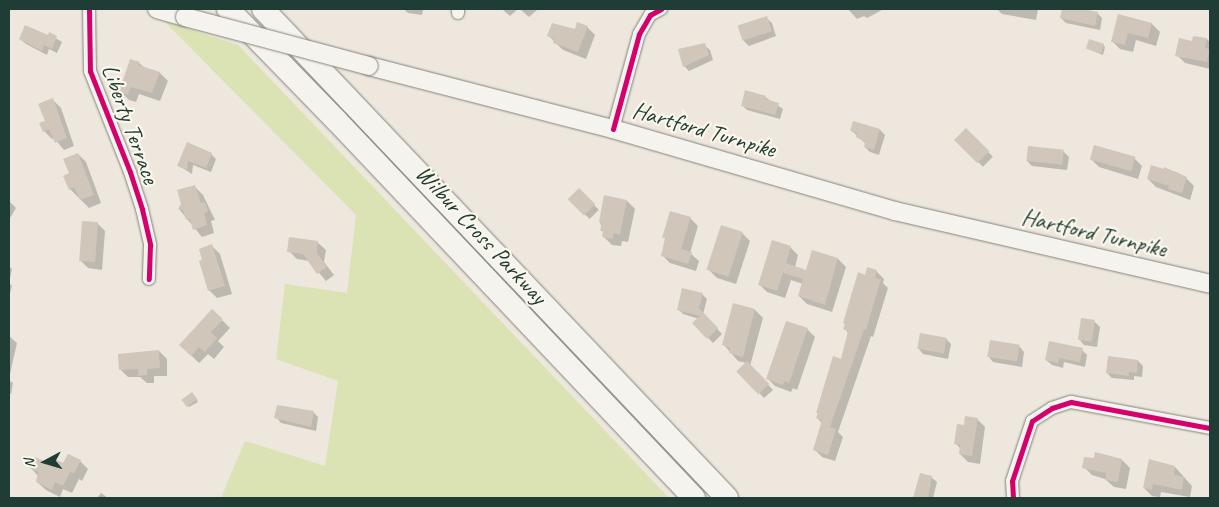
<!DOCTYPE html>
<style>
body{margin:0}
#map{position:relative;width:1219px;height:507px;overflow:hidden;background:#ede7dd;font-family:Caveat,sans-serif}
div>[style]{position:absolute}
.green>*{inset:0;background:#dbe2b3}
.shadow>*{inset:0;background:#0003;transform-origin:0 0}
.building>*{inset:0;background:#d0c6ba;transform-origin:0 0}
.roads{filter:drop-shadow(0 0 1px #81847e) drop-shadow(0 0 1px #81847e)}
.minor>*{height:12px;margin:-6px;padding:0 6px;transform-origin:6px;border-radius:6px;background:#f5f3ee}
.secondary>*{height:18px;margin:-9px;padding:0 9px;transform-origin:9px;border-radius:9px;background:#f5f3ee}
.motorway>*{height:22px;margin:-11px;padding:0 11px;transform-origin:11px;border-radius:11px;background:#f5f3ee}
.bridges{filter:drop-shadow(0 0 1px #81847e) drop-shadow(0 0 1px #81847e)}
.secondary-bridge>*{height:18px;margin:-9px;padding:0 9px;transform-origin:9px;border-radius:9px;background:#f5f3ee}
.cycleway>*{height:5px;margin:-2.5px;padding:0 2.5px;transform-origin:2.5px;border-radius:2.5px;background:#d6006c}
span{translate:-50% -50%;white-space:nowrap;text-align:center;line-height:1.15;-webkit-text-stroke:4.5px #fbf7ec;paint-order:stroke}
.street-label{font-size:24px;color:#1f3d34}
.frame{position:absolute;inset:0;border:10px solid #1f3d34;pointer-events:none}
.north{position:absolute;left:20px;top:437px;width:50px;height:50px;-webkit-text-stroke:4px #fbf7ec;paint-order:stroke;rotate:264deg;font-size:14px;font-weight:700;line-height:20px;text-align:center;color:#1f3d34}
.north::after{content:'';display:block;margin:auto;width:18px;height:22px;background:#1f3d34;clip-path:polygon(50% 0,100% 100%,50% 72%,0 100%)}
</style>
<div id="map">
<div class="green">
<div style="clip-path:polygon(164px 21px,238px 45px,669px 498px,221px 498px,245px 441px,325px 466px,338px 381px,276px 359px,285px 284px,347px 293px,356px 215px)"></div>
</div>
<div class="shadow">
<div style="clip-path:polygon(404px 9px,423px 9px,422px 15px,408px 13px)"></div>
<div style="clip-path:polygon(502px 9px,518px 9px,510px 16px)"></div>
<div style="clip-path:polygon(520px 9px,536px 9px,537px 10px,529px 17px)"></div>
<div style="clip-path:polygon(848px 9px,882px 9px,882px 10px,867px 18px,864px 16px,857px 19px)"></div>
<div style="clip-path:polygon(997px 9px,1038px 9px,1036px 20px,1002px 14px)"></div>
<div style="clip-path:polygon(1063px 9px,1083px 9px,1097px 13px,1102px 18px,1100px 30px,1066px 23px,1061px 18px)"></div>
<div style="clip-path:polygon(1119px 16px,1152px 24px,1160px 32px,1156px 46px,1136px 40px,1133px 52px,1120px 49px,1112px 41px)"></div>
<div style="clip-path:polygon(766px 18px,772px 23px,776px 36px,749px 46px,744px 41px,740px 29px)"></div>
<div style="clip-path:polygon(587px 27px,595px 35px,586px 59px,563px 50px,549px 36px)"></div>
<div style="clip-path:polygon(49px 34px,62px 42px,57px 53px,49px 49px,47px 55px,26px 44px,20px 39px,48px 36px)"></div>
<div style="clip-path:polygon(1207px 39px,1210px 43px,1210px 69px,1185px 63px,1177px 55px,1193px 43px)"></div>
<div style="clip-path:polygon(704px 45px,710px 50px,713px 60px,689px 71px,684px 66px)"></div>
<div style="clip-path:polygon(1103px 45px,1105px 47px,1103px 55px,1088px 49px)"></div>
<div style="clip-path:polygon(139px 63px,145px 68px,160px 73px,168px 81px,160px 101px,139px 94px,136px 102px,129px 100px,121px 92px)"></div>
<div style="clip-path:polygon(765px 97px,783px 109px,780px 119px,747px 110px,742px 105px)"></div>
<div style="clip-path:polygon(53px 100px,61px 108px,74px 146px,64px 150px,54px 138px,52px 139px,44px 131px)"></div>
<div style="clip-path:polygon(880px 130px,885px 135px,879px 155px,870px 152px,865px 147px,866px 144px,852px 131px)"></div>
<div style="left:966px;top:130px;width:38px;height:14px;rotate:45deg"></div>
<div style="clip-path:polygon(188px 144px,211px 154px,216px 159px,211px 172px,193px 165px,192px 174px,179px 166px)"></div>
<div style="clip-path:polygon(1064px 152px,1069px 157px,1067px 170px,1032px 166px,1027px 161px)"></div>
<div style="clip-path:polygon(78px 154px,86px 162px,101px 203px,89px 208px,70px 189px,70px 174px)"></div>
<div style="clip-path:polygon(1134px 158px,1142px 166px,1138px 179px,1099px 167px,1091px 159px)"></div>
<div style="clip-path:polygon(1152px 167px,1176px 172px,1186px 178px,1194px 186px,1190px 200px,1156px 187px,1148px 179px)"></div>
<div style="clip-path:polygon(195px 187px,203px 195px,215px 220px,211px 221px,214px 233px,202px 237px,179px 209px)"></div>
<div style="left:579px;top:190px;width:28px;height:13px;rotate:45deg"></div>
<div style="clip-path:polygon(9px 201px,16px 208px,9px 220px)"></div>
<div style="clip-path:polygon(627px 201px,635px 209px,628px 242px,622px 241px,621px 246px,612px 245px,604px 237px,600px 222px)"></div>
<div style="clip-path:polygon(690px 218px,698px 226px,690px 253px,699px 261px,696px 271px,670px 263px,662px 255px,666px 239px,664px 237px)"></div>
<div style="clip-path:polygon(97px 223px,105px 231px,102px 270px,88px 268px,80px 260px)"></div>
<div style="clip-path:polygon(742px 233px,750px 241px,736px 284px,717px 278px,709px 270px)"></div>
<div style="clip-path:polygon(317px 242px,326px 250px,324px 262px,334px 275px,326px 281px,309px 261px,297px 259px,289px 251px)"></div>
<div style="clip-path:polygon(212px 246px,220px 254px,232px 294px,217px 298px,209px 290px)"></div>
<div style="clip-path:polygon(790px 247px,798px 255px,795px 267px,807px 271px,813px 252px,838px 259px,846px 267px,832px 312px,807px 304px,799px 296px,803px 284px,791px 280px,785px 298px,767px 292px,759px 284px)"></div>
<div style="clip-path:polygon(9px 266px,12px 269px,9px 283px,12px 286px,9px 297px)"></div>
<div style="clip-path:polygon(876px 271px,884px 279px,883px 283px,888px 288px,873px 337px,871px 336px,838px 432px,843px 437px,835px 461px,822px 457px,814px 449px,822px 423px,817px 418px,822px 394px,834px 358px,841px 360px,849px 334px,845px 329px,866px 276px)"></div>
<div style="clip-path:polygon(702px 294px,707px 299px,703px 314px,722px 334px,713px 343px,694px 323px,699px 319px,683px 314px,678px 309px)"></div>
<div style="clip-path:polygon(734px 304px,755px 310px,763px 318px,750px 366px,773px 390px,764px 398px,738px 371px,746px 363px,738px 361px,724px 345px)"></div>
<div style="clip-path:polygon(222px 320px,230px 328px,218px 341px,224px 347px,214px 359px,208px 354px,199px 363px,189px 353px)"></div>
<div style="clip-path:polygon(1095px 322px,1100px 327px,1097px 347px,1084px 345px,1079px 339px)"></div>
<div style="clip-path:polygon(807px 329px,815px 337px,797px 390px,793px 388px,791px 392px,775px 386px,767px 378px)"></div>
<div style="clip-path:polygon(9px 336px,17px 343px,9px 379px)"></div>
<div style="clip-path:polygon(946px 339px,951px 344px,948px 359px,923px 354px,918px 348px)"></div>
<div style="clip-path:polygon(1019px 346px,1024px 352px,1022px 367px,993px 362px,988px 356px)"></div>
<div style="clip-path:polygon(1082px 350px,1087px 355px,1085px 367px,1064px 362px,1063px 368px,1052px 365px,1046px 360px)"></div>
<div style="clip-path:polygon(159px 351px,167px 359px,167px 376px,154px 376px,154px 383px,147px 383px,140px 377px,128px 377px,120px 369px)"></div>
<div style="clip-path:polygon(1138px 361px,1143px 366px,1142px 377px,1134px 376px,1134px 380px,1112px 378px,1107px 373px)"></div>
<div style="clip-path:polygon(9px 380px,13px 383px,11px 394px,9px 394px)"></div>
<div style="clip-path:polygon(194px 395px,198px 402px,189px 407px,187px 405px)"></div>
<div style="clip-path:polygon(313px 412px,318px 417px,316px 431px,281px 423px,276px 417px)"></div>
<div style="clip-path:polygon(977px 419px,985px 427px,980px 464px,968px 462px,960px 454px,961px 449px,955px 443px,965px 427px)"></div>
<div style="clip-path:polygon(1122px 460px,1130px 468px,1126px 489px,1114px 487px,1105px 479px,1092px 475px,1084px 467px)"></div>
<div style="clip-path:polygon(80px 461px,88px 469px,82px 481px,79px 479px,72px 493px,63px 489px,60px 497px,46px 490px,37px 482px,38px 476px,31px 468px)"></div>
<div style="clip-path:polygon(1175px 467px,1192px 486px,1190px 497px,1161px 492px,1160px 497px,1152px 496px,1144px 488px)"></div>
<div style="clip-path:polygon(921px 474px,931px 477px,937px 482px,933px 498px,914px 498px)"></div>
<div style="clip-path:polygon(101px 493px,108px 498px,97px 498px)"></div>
</div>
<div class="building">
<div style="clip-path:polygon(1062px 9px,1083px 9px,1098px 12px,1095px 26px,1060px 18px)"></div>
<div style="clip-path:polygon(1118px 14px,1152px 23px,1148px 38px,1128px 33px,1125px 45px,1111px 42px)"></div>
<div style="left:767px;top:16px;width:16px;height:31px;rotate:72deg"></div>
<div style="clip-path:polygon(577px 22px,588px 26px,578px 52px,553px 43px,554px 39px,547px 36px,552px 23px,575px 29px)"></div>
<div style="clip-path:polygon(25px 25px,48px 35px,49px 32px,57px 36px,52px 49px,44px 45px,42px 51px,19px 39px)"></div>
<div style="clip-path:polygon(1193px 36px,1207px 38px,1205px 48px,1210px 49px,1207px 62px,1175px 56px,1179px 38px,1192px 41px)"></div>
<div style="left:1089px;top:39px;width:16px;height:10px;rotate:18deg"></div>
<div style="clip-path:polygon(705px 43px,709px 55px,683px 67px,678px 49px)"></div>
<div style="clip-path:polygon(130px 59px,140px 62px,138px 65px,160px 72px,152px 93px,131px 87px,128px 95px,119px 92px)"></div>
<div style="clip-path:polygon(745px 90px,766px 96px,765px 99px,779px 103px,775px 115px,741px 106px)"></div>
<div style="clip-path:polygon(53px 98px,67px 138px,55px 143px,49px 129px,43px 132px,39px 123px,45px 121px,38px 104px)"></div>
<div style="clip-path:polygon(853px 121px,880px 129px,874px 150px,864px 147px,865px 142px,856px 137px,857px 133px,850px 131px)"></div>
<div style="left:966px;top:128px;width:33px;height:17px;rotate:45deg"></div>
<div style="clip-path:polygon(187px 142px,212px 153px,206px 168px,188px 161px,187px 170px,177px 166px)"></div>
<div style="left:1094px;top:145px;width:43px;height:15px;rotate:16deg"></div>
<div style="left:1028px;top:146px;width:36px;height:15px;rotate:6deg"></div>
<div style="clip-path:polygon(78px 153px,94px 195px,80px 200px,74px 187px,69px 190px,63px 176px,69px 173px,63px 159px)"></div>
<div style="clip-path:polygon(1151px 165px,1164px 169px,1164px 167px,1187px 177px,1182px 193px,1168px 189px,1169px 186px,1147px 179px)"></div>
<div style="clip-path:polygon(195px 185px,201px 203px,205px 202px,208px 212px,204px 213px,207px 225px,193px 230px,190px 219px,186px 220px,183px 210px,178px 209px,181px 204px,177px 190px)"></div>
<div style="left:579px;top:188px;width:23px;height:16px;rotate:45deg"></div>
<div style="clip-path:polygon(604px 195px,627px 200px,620px 235px,614px 233px,613px 239px,602px 237px,603px 231px,600px 231px,602px 223px,599px 222px)"></div>
<div style="clip-path:polygon(670px 211px,691px 217px,681px 249px,692px 252px,688px 264px,661px 256px,665px 238px,662px 238px)"></div>
<div style="left:82px;top:221px;width:16px;height:40px;rotate:4deg"></div>
<div style="left:721px;top:225px;width:23px;height:47px;rotate:18deg"></div>
<div style="clip-path:polygon(289px 237px,318px 241px,317px 253px,327px 267px,317px 274px,303px 254px,287px 252px)"></div>
<div style="clip-path:polygon(772px 240px,791px 246px,786px 263px,806px 270px,812px 250px,838px 258px,825px 305px,798px 296px,803px 279px,783px 273px,777px 291px,758px 285px)"></div>
<div style="clip-path:polygon(212px 244px,225px 286px,208px 291px,199px 261px,202px 260px,199px 249px)"></div>
<div style="clip-path:polygon(867px 267px,877px 270px,875px 278px,881px 279px,866px 330px,864px 330px,830px 427px,836px 429px,828px 455px,813px 450px,822px 420px,816px 418px,818px 413px,816px 413px,833px 356px,841px 359px,848px 331px,843px 329px,845px 324px,843px 323px,858px 272px,865px 275px)"></div>
<div style="clip-path:polygon(682px 288px,703px 293px,699px 308px,718px 328px,707px 339px,692px 323px,700px 316px,677px 310px)"></div>
<div style="clip-path:polygon(733px 303px,755px 309px,743px 357px,729px 353px,730px 348px,722px 345px)"></div>
<div style="clip-path:polygon(212px 309px,223px 319px,211px 332px,217px 338px,205px 352px,199px 347px,191px 356px,179px 345px)"></div>
<div style="left:1081px;top:318px;width:14px;height:22px;rotate:8deg"></div>
<div style="clip-path:polygon(786px 321px,808px 328px,789px 383px,785px 381px,783px 385px,766px 379px)"></div>
<div style="left:920px;top:333px;width:27px;height:16px;rotate:10deg"></div>
<div style="left:990px;top:340px;width:30px;height:17px;rotate:9deg"></div>
<div style="clip-path:polygon(1049px 341px,1083px 348px,1080px 362px,1059px 358px,1058px 363px,1045px 360px)"></div>
<div style="clip-path:polygon(159px 350px,160px 368px,147px 369px,147px 375px,138px 376px,138px 369px,119px 370px,118px 354px)"></div>
<div style="clip-path:polygon(1108px 356px,1138px 360px,1137px 373px,1129px 372px,1129px 376px,1106px 373px)"></div>
<div style="left:747px;top:361px;width:32px;height:15px;rotate:46deg"></div>
<div style="left:192px;top:392px;width:9px;height:13px;rotate:54deg"></div>
<div style="clip-path:polygon(277px 405px,314px 411px,311px 427px,274px 418px)"></div>
<div style="clip-path:polygon(965px 416px,978px 418px,972px 456px,959px 454px,960px 445px,954px 444px,957px 424px,964px 425px)"></div>
<div style="clip-path:polygon(1095px 452px,1122px 459px,1118px 482px,1105px 480px,1106px 473px,1082px 468px,1084px 457px,1094px 458px)"></div>
<div style="clip-path:polygon(68px 454px,81px 460px,74px 473px,70px 472px,63px 486px,55px 482px,52px 490px,36px 482px,38px 472px,29px 468px,35px 457px,48px 463px,51px 457px,63px 463px)"></div>
<div style="clip-path:polygon(1149px 459px,1175px 466px,1174px 475px,1184px 477px,1182px 490px,1153px 484px,1152px 490px,1143px 488px)"></div>
<div style="clip-path:polygon(920px 473px,932px 476px,928px 498px,913px 498px)"></div>
</div>
<div class="roads">
<div class="minor">
<div style="left:89px;top:9px;width:62px;rotate:89.1deg"></div>
<div style="left:90px;top:71px;width:109px;rotate:68.4deg"></div>
<div style="left:130px;top:172px;width:39px;rotate:72deg"></div>
<div style="left:142px;top:209px;width:37px;rotate:77deg"></div>
<div style="left:150px;top:245px;width:34px;rotate:92deg"></div>
<div style="left:458px;top:13px;width:4px;rotate:-90deg"></div>
<div style="left:613px;top:129px;width:98px;rotate:-74.7deg"></div>
<div style="left:639px;top:34px;width:22px;rotate:-60deg"></div>
<div style="left:650px;top:15px;width:13px;rotate:-29deg"></div>
<div style="left:1013px;top:498px;width:17px;rotate:-93deg"></div>
<div style="left:1012px;top:481px;width:63px;rotate:-71.6deg"></div>
<div style="left:1032px;top:421px;width:24px;rotate:-33deg"></div>
<div style="left:1052px;top:408px;width:20px;rotate:-18deg"></div>
<div style="left:1071px;top:402px;width:141px;rotate:10.6deg"></div>
</div>
<div class="secondary">
<div style="left:157px;top:9px;width:29px;rotate:16deg"></div>
<div style="left:369px;top:66px;width:252px;rotate:14.5deg"></div>
<div style="left:613px;top:129px;width:294px;rotate:16.2deg"></div>
<div style="left:895px;top:211px;width:323px;rotate:13deg"></div>
</div>
<div class="motorway">
<div style="left:228px;top:9px;width:155px;rotate:45.8deg"></div>
<div style="left:336px;top:120px;width:521px;rotate:46.56deg"></div>
<div style="left:263px;top:9px;width:674px;rotate:46.5deg"></div>
</div>
</div>
<div class="bridges">
<div class="secondary-bridge">
<div style="left:185px;top:17px;width:190px;rotate:14.9deg"></div>
</div>
</div>
<div class="cycleway">
<div style="left:89px;top:9px;width:62px;rotate:89.1deg"></div>
<div style="left:90px;top:71px;width:109px;rotate:68.4deg"></div>
<div style="left:130px;top:172px;width:39px;rotate:72deg"></div>
<div style="left:142px;top:209px;width:37px;rotate:77deg"></div>
<div style="left:150px;top:245px;width:34px;rotate:92deg"></div>
<div style="left:613px;top:129px;width:98px;rotate:-74.7deg"></div>
<div style="left:639px;top:34px;width:22px;rotate:-60deg"></div>
<div style="left:650px;top:15px;width:13px;rotate:-29deg"></div>
<div style="left:1013px;top:498px;width:17px;rotate:-93deg"></div>
<div style="left:1012px;top:481px;width:63px;rotate:-71.6deg"></div>
<div style="left:1032px;top:421px;width:24px;rotate:-33deg"></div>
<div style="left:1052px;top:408px;width:20px;rotate:-18deg"></div>
<div style="left:1071px;top:402px;width:141px;rotate:10.6deg"></div>
</div>
<div class="street-label">
<span style="left:130px;top:124px;rotate:70deg">Liberty Terrace</span>
<span style="left:704px;top:130px;rotate:16deg">Hartford Turnpike</span>
<span style="left:1094px;top:233px;rotate:13deg">Hartford Turnpike</span>
<span style="left:481px;top:235px;rotate:47deg">Wilbur Cross Parkway</span>
</div>
<div class="frame"></div>
<div class="north">N</div>
</div>
